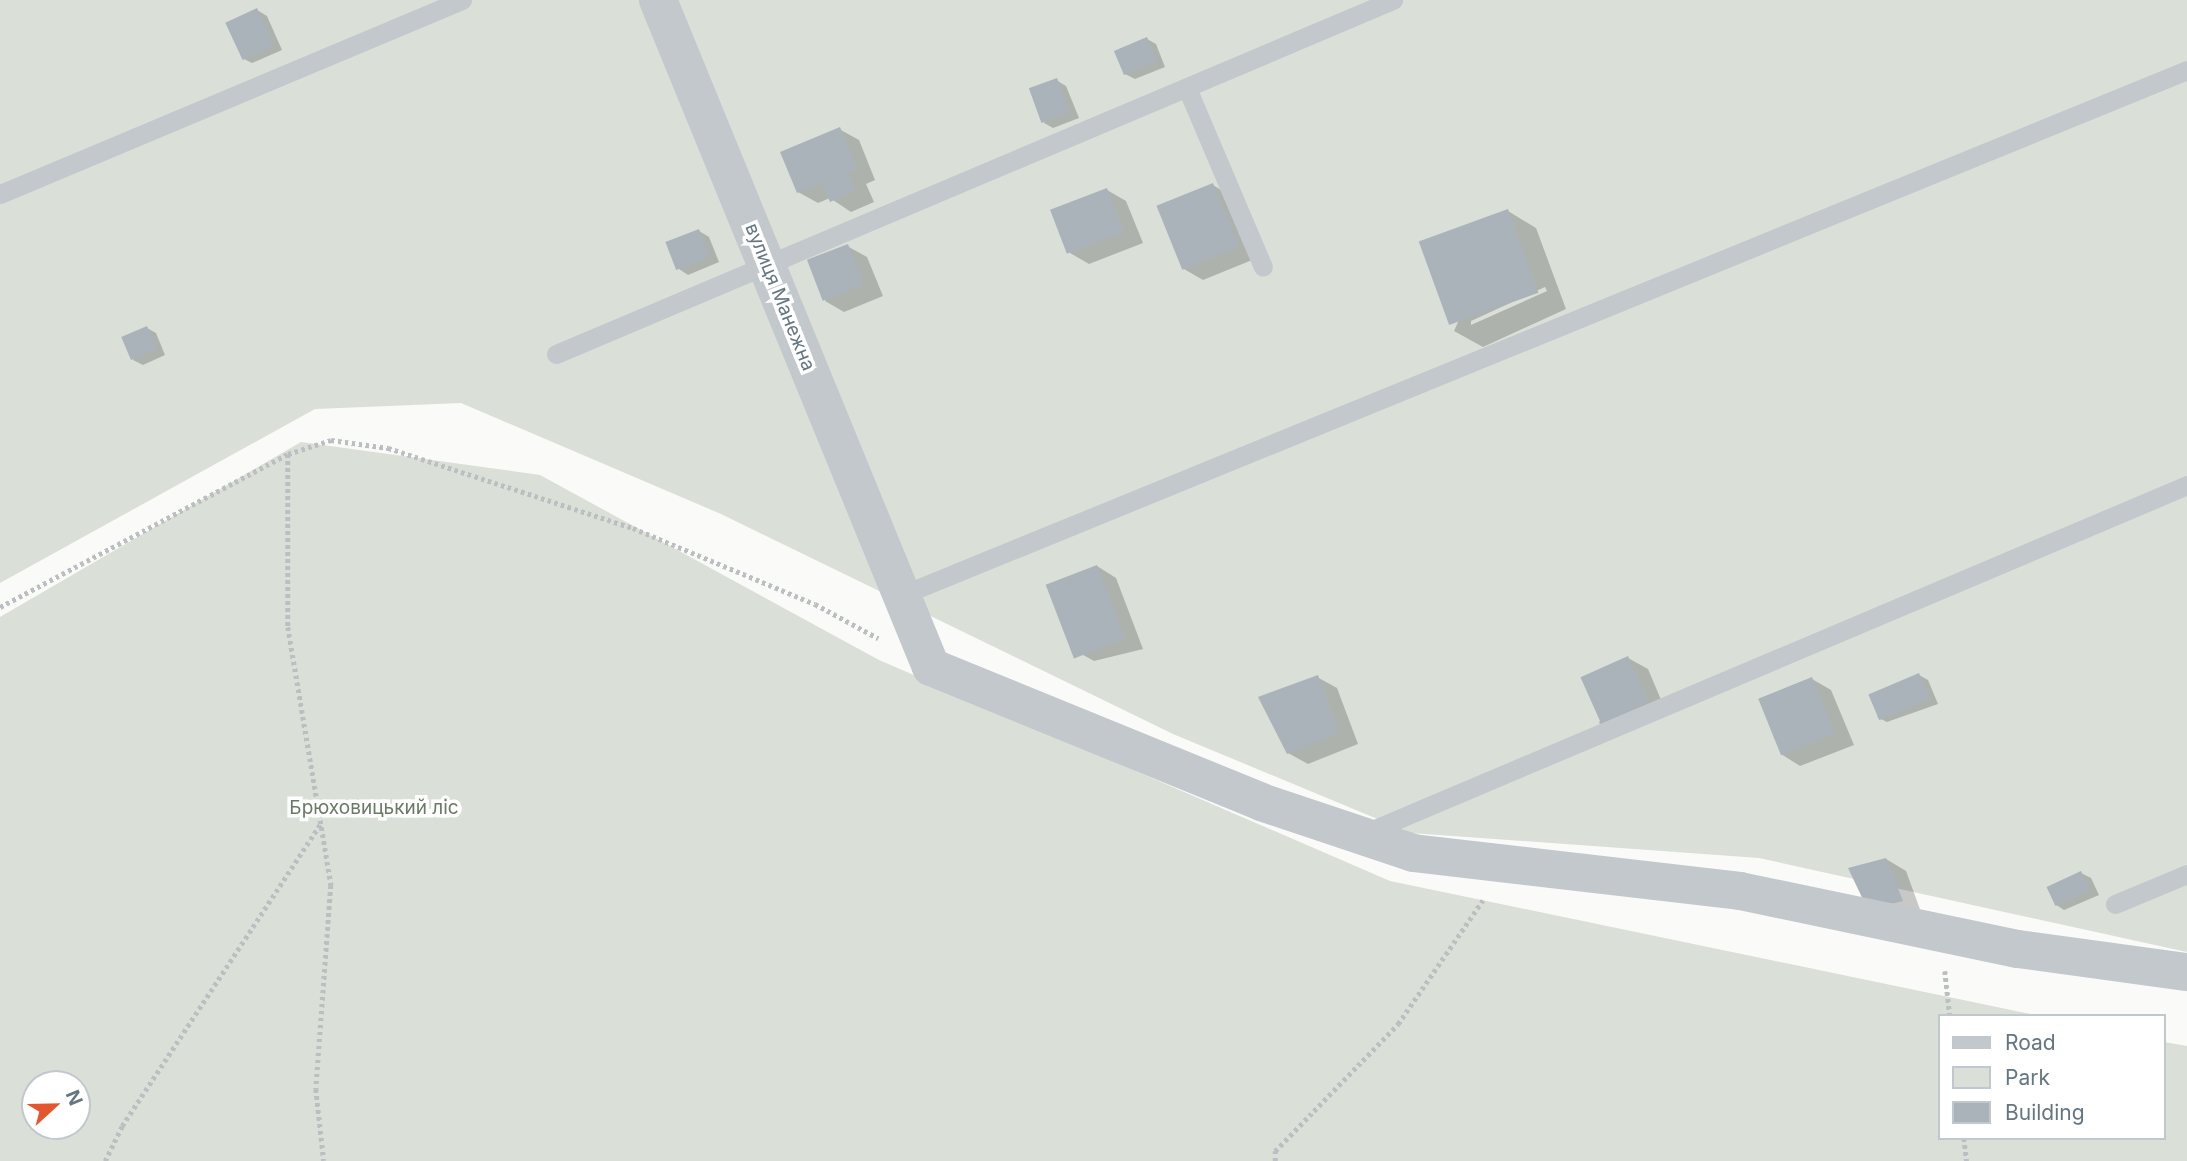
<!DOCTYPE html>
<meta charset="utf-8">
<style>
body{margin:0}
#map{position:relative;width:2187px;height:1161px;overflow:hidden;background:#fafaf8;font-family:Inter,sans-serif}
div>[style]{position:absolute}
.green>*{inset:0;background:#dadfd7}
.shadow>*{inset:0;background:#0003}
.building>*{inset:0;background:#aab3b9;transform-origin:0 0}
.path>*{height:4.5px;margin-top:-2.25px;transform-origin:0;background:repeating-linear-gradient(90deg,#bbbfc2 0 3.5px,transparent 0 7px)}
.lane>*{height:19px;margin:-9.5px;padding:0 9.5px;transform-origin:9.5px;border-radius:9.5px;background:#c3c8cc}
.street>*{height:38px;margin:-19px;padding:0 19px;transform-origin:19px;border-radius:19px;background:#c3c8cc}
span{translate:-50% -50%;white-space:nowrap;text-align:center;line-height:1.15;-webkit-text-stroke:7px #fff;paint-order:stroke}
.street-label{font-size:19px;color:#657683}
.park-label{font-size:19px;color:#687a64}
.legend{position:absolute;left:1938px;top:1014px;width:228px;height:126px;box-sizing:border-box;background:#fff;border:2px solid #c1c8cd;margin:0;padding:9px 12px;list-style:none;font-size:21px;color:#657683}
.legend li{display:flex;align-items:center;gap:14px;height:35px}
.legend b{width:35px;border:2px solid #c1c8cd}
.north{position:absolute;left:21px;top:1070px;width:70px;height:70px;box-sizing:border-box;background:#fff;border:2px solid #c1c8cd;border-radius:50%;rotate:68deg;font-size:19px;font-weight:700;line-height:28px;text-align:center;color:#657683}
.north::after{content:'';display:block;margin:auto;width:24px;height:32px;background:#e4572e;clip-path:polygon(50% 0,100% 100%,50% 72%,0 100%)}
</style>
<div id="map">
<div class="green">
<div style="clip-path:polygon(0 0,2187px 0,2187px 952px,1759px 858px,1411px 833px,1173px 734px,721px 514px,461px 403px,315px 409px,0 583px)"></div>
<div style="clip-path:polygon(evenodd,301px 442px,540px 475px,879px 660px,1390px 881px,2040px 1016px,1940px 1016px,1940px 1138px,2164px 1138px,2164px 1042px,2187px 1046px,2187px 1161px,0 1161px,0 617px,301px 442px,35px 1084px,77px 1084px,77px 1126px,35px 1126px,35px 1084px)"></div>
</div>
<div class="shadow">
<div style="clip-path:polygon(257px 10px,267px 16px,282px 50px,252px 63px,242px 58px)"></div>
<div style="clip-path:polygon(1147px 39px,1156px 44px,1165px 67px,1135px 79px,1125px 74px)"></div>
<div style="clip-path:polygon(1056px 80px,1066px 86px,1079px 118px,1053px 128px,1044px 123px)"></div>
<div style="clip-path:polygon(839px 129px,859px 140px,875px 180px,866px 184px,874px 202px,851px 212px,830px 198px,818px 203px,798px 192px)"></div>
<div style="clip-path:polygon(1213px 185px,1232px 197px,1257px 258px,1203px 280px,1184px 269px)"></div>
<div style="clip-path:polygon(1107px 190px,1126px 201px,1143px 243px,1089px 264px,1070px 253px)"></div>
<div style="clip-path:polygon(evenodd,1508px 211px,1536px 228px,1566px 309px,1483px 347px,1454px 331px,1508px 211px,1545px 287px,1547px 291px,1471px 325px,1471px 321px,1545px 287px)"></div>
<div style="clip-path:polygon(699px 231px,709px 237px,719px 262px,688px 275px,679px 269px)"></div>
<div style="clip-path:polygon(847px 246px,867px 257px,883px 296px,844px 312px,825px 301px)"></div>
<div style="clip-path:polygon(147px 328px,156px 333px,165px 355px,143px 365px,133px 360px)"></div>
<div style="clip-path:polygon(1097px 566px,1116px 578px,1143px 649px,1094px 661px,1074px 650px)"></div>
<div style="clip-path:polygon(1628px 658px,1648px 669px,1667px 714px,1618px 734px,1599px 723px)"></div>
<div style="clip-path:polygon(1919px 675px,1928px 680px,1938px 704px,1887px 722px,1877px 717px)"></div>
<div style="clip-path:polygon(1317px 677px,1337px 688px,1358px 744px,1308px 764px,1288px 753px)"></div>
<div style="clip-path:polygon(1812px 679px,1831px 690px,1854px 745px,1800px 766px,1781px 754px)"></div>
<div style="clip-path:polygon(1886px 859px,1906px 871px,1921px 912px,1869px 908px)"></div>
<div style="clip-path:polygon(2081px 873px,2091px 878px,2099px 895px,2064px 910px,2055px 904px)"></div>
</div>
<div class="building">
<div style="left:257px;top:8px;width:41px;height:35px;rotate:65deg"></div>
<div style="left:1147px;top:37px;width:26px;height:36px;rotate:67deg"></div>
<div style="left:1057px;top:78px;width:37px;height:30px;rotate:70deg"></div>
<div style="clip-path:polygon(840px 127px,857px 169px,848px 173px,855px 191px,830px 202px,822px 183px,797px 193px,780px 152px)"></div>
<div style="left:1213px;top:183px;width:69px;height:61px;rotate:68deg"></div>
<div style="left:1107px;top:188px;width:47px;height:61px;rotate:69deg"></div>
<div style="left:1508px;top:209px;width:89px;height:95px;rotate:70deg"></div>
<div style="left:699px;top:229px;width:30px;height:36px;rotate:69deg"></div>
<div style="left:848px;top:244px;width:44px;height:44px;rotate:69deg"></div>
<div style="left:147px;top:326px;width:25px;height:28px;rotate:67deg"></div>
<div style="left:1097px;top:565px;width:79px;height:55px;rotate:69deg"></div>
<div style="left:1628px;top:656px;width:51px;height:52px;rotate:66deg"></div>
<div style="left:1919px;top:673px;width:28px;height:55px;rotate:67deg"></div>
<div style="clip-path:polygon(1318px 675px,1339px 733px,1287px 754px,1258px 697px)"></div>
<div style="left:1812px;top:677px;width:61px;height:58px;rotate:68deg"></div>
<div style="clip-path:polygon(1886px 858px,1903px 901px,1868px 910px,1848px 868px)"></div>
<div style="left:2081px;top:871px;width:21px;height:38px;rotate:65deg"></div>
</div>
<div class="path">
<div style="left:288px;top:454px;width:173px;rotate:90deg"></div>
<div style="left:288px;top:627px;width:262px;rotate:80.5deg"></div>
<div style="left:331px;top:885px;width:205px;rotate:94.2deg"></div>
<div style="left:316px;top:1089px;width:72px;rotate:83.7deg"></div>
<div style="left:0;top:607px;width:326px;rotate:-28deg"></div>
<div style="left:288px;top:454px;width:45px;rotate:-18deg"></div>
<div style="left:331px;top:440px;width:58px;rotate:8deg"></div>
<div style="left:388px;top:448px;width:258px;rotate:18.1deg"></div>
<div style="left:633px;top:528px;width:197px;rotate:22.7deg"></div>
<div style="left:815px;top:604px;width:72px;rotate:28.4deg"></div>
<div style="left:1945px;top:971px;width:45px;rotate:83.7deg"></div>
<div style="left:1964px;top:1138px;width:23px;rotate:83deg"></div>
<div style="left:105px;top:1161px;width:39px;rotate:-64deg"></div>
<div style="left:122px;top:1126px;width:361px;rotate:-56.7deg"></div>
<div style="left:1275px;top:1161px;width:10px;rotate:-90deg"></div>
<div style="left:1275px;top:1151px;width:177px;rotate:-45.9deg"></div>
<div style="left:1398px;top:1024px;width:150px;rotate:-55.6deg"></div>
</div>
<div class="lane">
<div style="left:1187px;top:88px;width:194px;rotate:67deg"></div>
<div style="left:0;top:194px;width:501px;rotate:-22.78deg"></div>
<div style="left:556px;top:354px;width:909px;rotate:-22.93deg"></div>
<div style="left:902px;top:595px;width:1388px;rotate:-22.22deg"></div>
<div style="left:1363px;top:834px;width:895px;rotate:-22.95deg"></div>
<div style="left:2115px;top:904px;width:78px;rotate:-22.6deg"></div>
</div>
<div class="street">
<div style="left:658px;top:0;width:721px;rotate:67.74deg"></div>
<div style="left:931px;top:667px;width:357px;rotate:22.2deg"></div>
<div style="left:1261px;top:802px;width:160px;rotate:18.5deg"></div>
<div style="left:1413px;top:853px;width:329px;rotate:6.6deg"></div>
<div style="left:1740px;top:891px;width:284px;rotate:11.8deg"></div>
<div style="left:2018px;top:949px;width:171px;rotate:7.8deg"></div>
</div>
<div class="street-label">
<span style="left:780px;top:297px;rotate:68deg">вулиця Манежна</span>
</div>
<div class="park-label">
<span style="left:374px;top:808px">Брюховицький ліс</span>
</div>
<ul class="legend">
<li><b style="height:9px;background:#c3c8cc"></b>Road</li>
<li><b style="height:19px;background:#dadfd7"></b>Park</li>
<li><b style="height:19px;background:#aab3b9"></b>Building</li>
</ul>
<div class="north">N</div>
</div>
